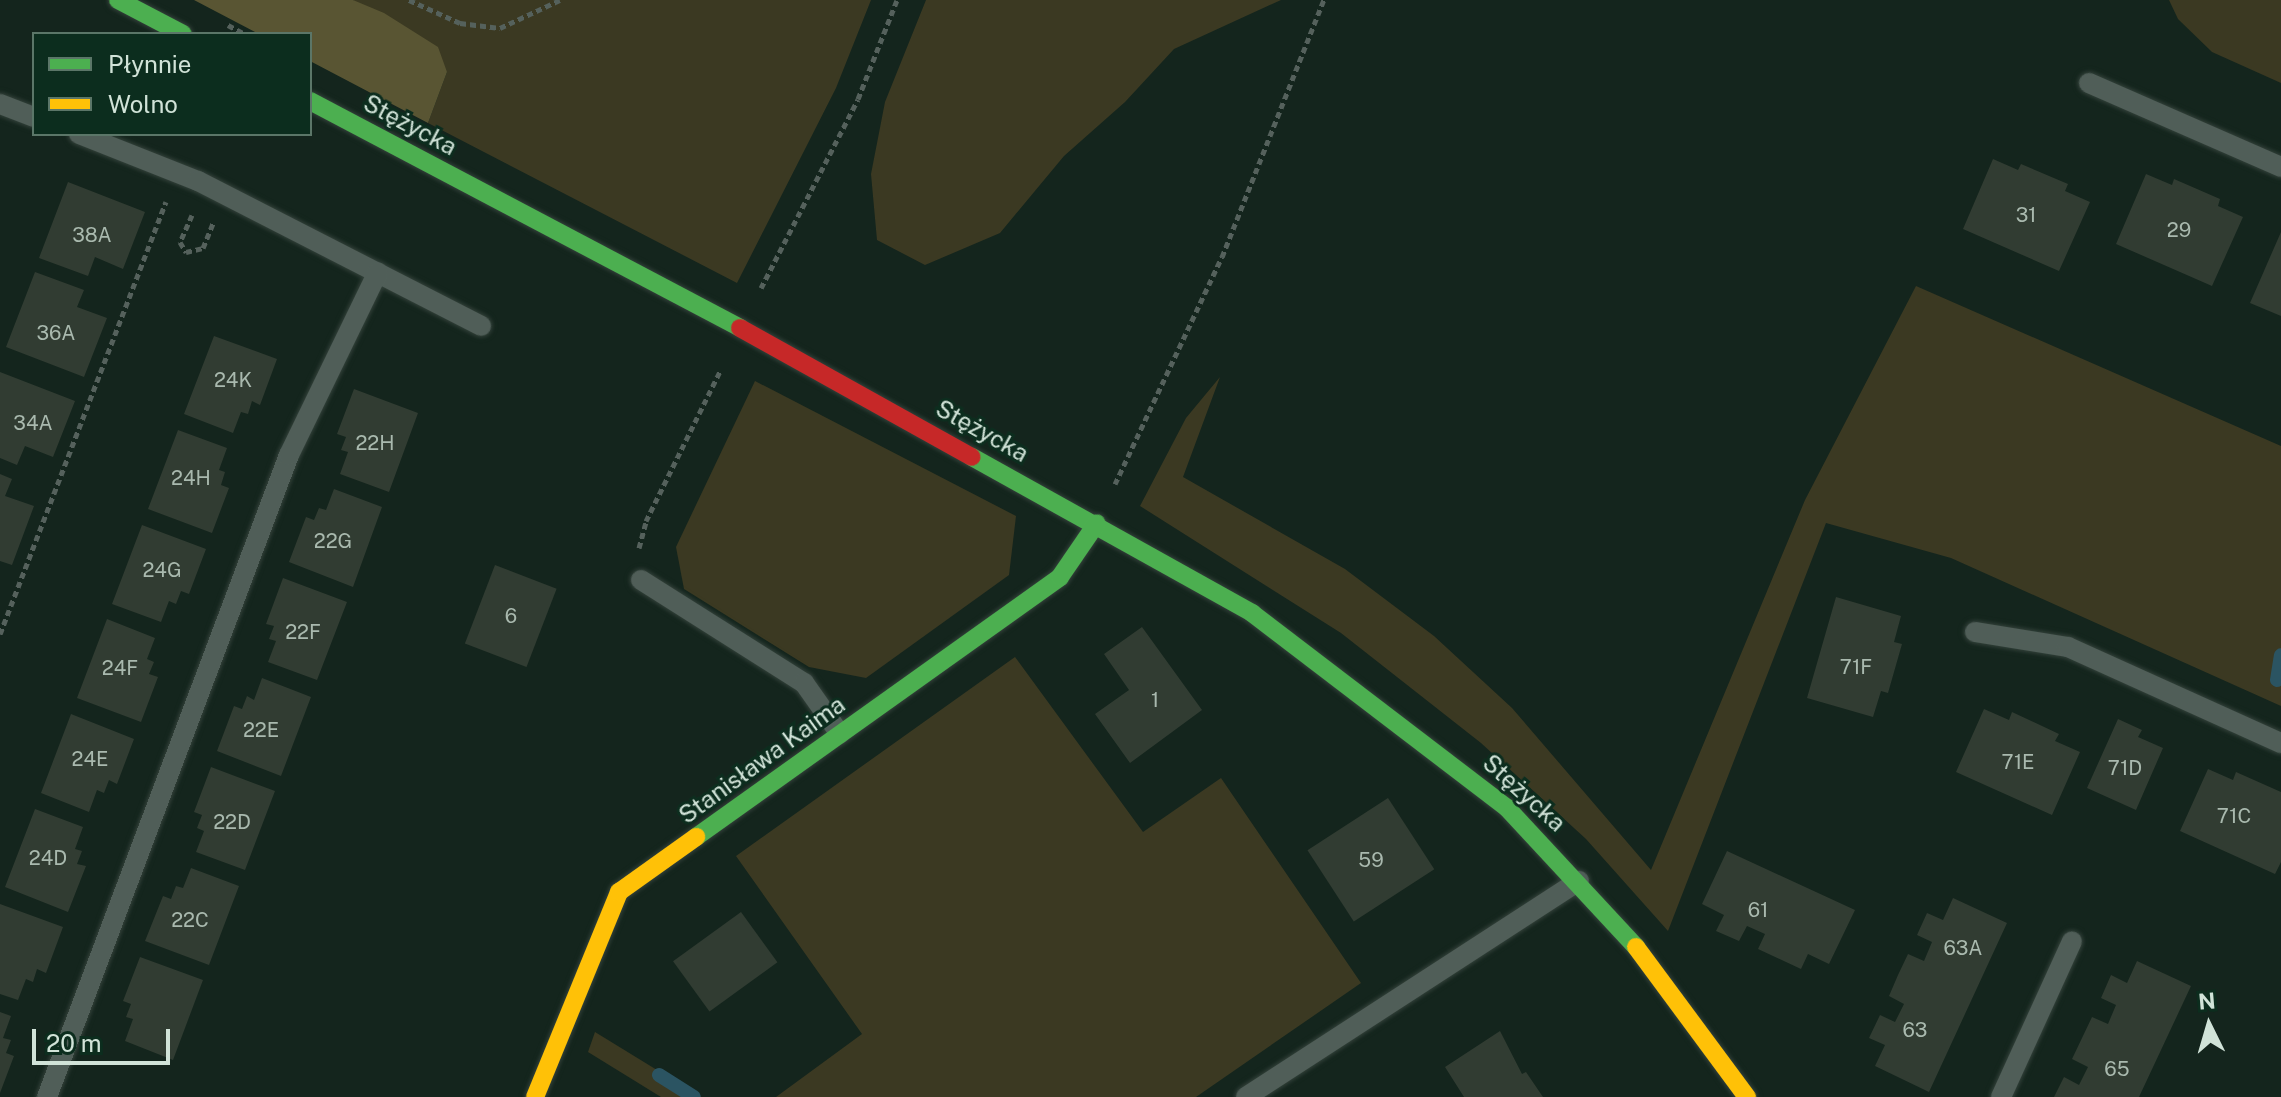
<!DOCTYPE html>
<meta charset="utf-8">
<style>
body{margin:0}
#map{position:relative;width:2281px;height:1097px;overflow:hidden;background:#14251d;font-family:"Public Sans",sans-serif}
div>[style]{position:absolute}
.green>*{inset:0;background:#3b3922}
.forest>*{inset:0;background:#595533}
.stream>*{height:14px;margin:-7px;padding:0 7px;transform-origin:7px;border-radius:7px;background:#2b5462}
.building>*{inset:0;background:#313c32;transform-origin:0 0}
.path>*{height:5px;margin-top:-2.5px;transform-origin:0;background:repeating-linear-gradient(90deg,#55615c 0 6px,transparent 0 10px)}
.roads{filter:drop-shadow(0 0 2px #33413a) drop-shadow(0 0 2px #33413a)}
.lane>*{height:20px;margin:-10px;padding:0 10px;transform-origin:10px;border-radius:10px;background:#505e58}
.fast>*{height:18px;margin:-9px;padding:0 9px;transform-origin:9px;border-radius:9px;background:#4caf50}
.slow>*{height:18px;margin:-9px;padding:0 9px;transform-origin:9px;border-radius:9px;background:#ffc107}
.jam>*{height:18px;margin:-9px;padding:0 9px;transform-origin:9px;border-radius:9px;background:#c62828}
span{translate:-50% -50%;white-space:nowrap;text-align:center;line-height:1.15;-webkit-text-stroke:6px #0c2d1e;paint-order:stroke}
.number-label{font-size:20px;color:#a9b9ae}
.number-label span{-webkit-text-stroke-width:0}
.street-label{font-size:24px;color:#d1e3d8}
.legend{position:absolute;left:32px;top:32px;width:280px;height:104px;box-sizing:border-box;background:#0c2d1e;border:2px solid #5b7668;margin:0;padding:10px 14px;list-style:none;font-size:24px;color:#d1e3d8}
.legend li{display:flex;align-items:center;gap:16px;height:40px}
.legend b{width:40px;border:2px solid #5b7668}
.north{position:absolute;left:2169px;top:985px;width:80px;height:80px;-webkit-text-stroke:6px #0c2d1e;paint-order:stroke;rotate:355deg;font-size:22px;font-weight:700;line-height:32px;text-align:center;color:#d1e3d8}
.north::after{content:'';display:block;margin:auto;width:28px;height:36px;background:#d1e3d8;clip-path:polygon(50% 0,100% 100%,50% 72%,0 100%)}
.scale{position:absolute;left:32px;top:1029px;width:138px;height:36px;box-sizing:border-box;border:4px solid #d1e3d8;border-top:0;padding-left:10px;font-size:24px;line-height:28px;white-space:nowrap;color:#d1e3d8;-webkit-text-stroke:6px #0c2d1e;paint-order:stroke}
</style>
<div id="map">
<div class="green">
<div style="clip-path:polygon(353px 0,871px 0,836px 88px,737px 283px,428px 123px,447px 72px)"></div>
<div style="clip-path:polygon(926px 0,1281px 0,1174px 49px,1125px 102px,1064px 156px,1000px 233px,925px 265px,877px 240px,871px 174px,885px 102px)"></div>
<div style="clip-path:polygon(2169px 0,2281px 0,2281px 83px,2212px 52px,2178px 19px)"></div>
<div style="clip-path:polygon(1916px 286px,2281px 446px,2281px 706px,1951px 558px,1826px 523px,1668px 931px,1586px 839px,1481px 743px,1341px 633px,1140px 506px,1186px 418px,1220px 377px,1183px 477px,1345px 569px,1434px 636px,1512px 708px,1651px 870px,1805px 500px)"></div>
<div style="clip-path:polygon(755px 381px,1016px 516px,1009px 575px,866px 678px,809px 667px,684px 589px,676px 547px)"></div>
<div style="clip-path:polygon(1015px 657px,1143px 832px,1221px 778px,1361px 983px,1196px 1097px,776px 1097px,862px 1034px,736px 856px)"></div>
<div style="clip-path:polygon(595px 1032px,701px 1097px,661px 1097px,588px 1052px)"></div>
</div>
<div class="forest">
<div style="clip-path:polygon(194px 0,353px 0,384px 13px,438px 47px,447px 72px,428px 123px,310px 61px,310px 34px,259px 34px)"></div>
</div>
<div class="stream">
<div style="left:2277px;top:680px;width:25px;rotate:-81deg"></div>
<div style="left:659px;top:1075px;width:41px;rotate:32.2deg"></div>
</div>
<div class="building">
<div style="clip-path:polygon(1993px 159px,2018px 170px,2021px 164px,2068px 184px,2065px 191px,2090px 202px,2059px 271px,1963px 229px)"></div>
<div style="clip-path:polygon(2146px 174px,2172px 185px,2174px 179px,2220px 199px,2218px 206px,2243px 217px,2212px 286px,2116px 244px)"></div>
<div style="clip-path:polygon(68px 182px,145px 212px,123px 269px,95px 257px,88px 276px,39px 258px)"></div>
<div style="clip-path:polygon(2281px 232px,2281px 316px,2250px 303px)"></div>
<div style="clip-path:polygon(35px 272px,84px 290px,77px 307px,107px 318px,84px 377px,6px 347px)"></div>
<div style="clip-path:polygon(214px 336px,277px 359px,260px 405px,252px 401px,248px 414px,241px 412px,233px 433px,184px 414px)"></div>
<div style="clip-path:polygon(0 372px,75px 401px,53px 457px,25px 446px,17px 465px,0 458px)"></div>
<div style="clip-path:polygon(354px 389px,418px 413px,389px 492px,340px 474px,348px 452px,341px 450px,346px 437px,337px 434px)"></div>
<div style="clip-path:polygon(178px 430px,227px 448px,219px 470px,225px 472px,221px 485px,229px 488px,212px 533px,148px 509px)"></div>
<div style="clip-path:polygon(0 474px,12px 479px,5px 496px,34px 506px,12px 565px,0 561px)"></div>
<div style="clip-path:polygon(334px 489px,382px 507px,353px 587px,289px 562px,306px 517px,314px 520px,319px 508px,326px 510px)"></div>
<div style="clip-path:polygon(142px 525px,206px 549px,189px 594px,181px 591px,176px 604px,169px 601px,161px 622px,112px 604px)"></div>
<div style="left:495px;top:565px;width:66px;height:84px;rotate:21deg"></div>
<div style="clip-path:polygon(283px 578px,347px 602px,317px 680px,268px 662px,276px 641px,269px 639px,274px 626px,266px 624px)"></div>
<div style="clip-path:polygon(1836px 597px,1901px 616px,1894px 642px,1902px 644px,1888px 693px,1881px 691px,1873px 717px,1807px 698px)"></div>
<div style="clip-path:polygon(107px 619px,155px 638px,147px 659px,154px 662px,149px 674px,158px 677px,141px 722px,77px 698px)"></div>
<div style="clip-path:polygon(1142px 627px,1202px 710px,1130px 763px,1095px 714px,1129px 690px,1104px 654px)"></div>
<div style="clip-path:polygon(262px 678px,311px 697px,281px 776px,217px 751px,234px 706px,242px 709px,247px 696px,254px 700px)"></div>
<div style="clip-path:polygon(1984px 709px,2009px 720px,2012px 712px,2059px 734px,2055px 741px,2080px 752px,2052px 815px,1956px 772px)"></div>
<div style="clip-path:polygon(71px 714px,134px 739px,117px 784px,109px 780px,104px 793px,97px 790px,89px 812px,41px 793px)"></div>
<div style="clip-path:polygon(2118px 719px,2142px 730px,2138px 737px,2163px 748px,2136px 810px,2087px 788px)"></div>
<div style="clip-path:polygon(211px 767px,275px 791px,245px 870px,196px 852px,204px 831px,197px 828px,202px 815px,194px 812px)"></div>
<div style="clip-path:polygon(2208px 769px,2233px 780px,2236px 772px,2281px 792px,2281px 862px,2275px 874px,2180px 831px)"></div>
<div style="left:1388px;top:798px;width:85px;height:96px;rotate:57deg"></div>
<div style="clip-path:polygon(35px 809px,83px 827px,75px 849px,82px 851px,77px 864px,86px 866px,68px 912px,5px 887px)"></div>
<div style="clip-path:polygon(1727px 851px,1855px 910px,1829px 964px,1808px 954px,1801px 969px,1758px 949px,1765px 934px,1747px 926px,1739px 941px,1716px 931px,1724px 915px,1702px 904px)"></div>
<div style="clip-path:polygon(191px 868px,239px 886px,209px 965px,145px 941px,163px 896px,171px 899px,176px 886px,183px 888px)"></div>
<div style="clip-path:polygon(1953px 898px,2007px 923px,1929px 1092px,1875px 1066px,1885px 1045px,1869px 1038px,1880px 1015px,1895px 1022px,1904px 1004px,1889px 996px,1898px 975px,1908px 954px,1924px 961px,1932px 942px,1917px 935px,1927px 913px,1943px 920px)"></div>
<div style="clip-path:polygon(0 904px,63px 927px,46px 973px,37px 969px,33px 982px,26px 979px,18px 1000px,0 994px)"></div>
<div style="left:741px;top:912px;width:62px;height:84px;rotate:54deg"></div>
<div style="clip-path:polygon(140px 957px,203px 980px,173px 1060px,125px 1041px,133px 1019px,126px 1017px,131px 1004px,123px 1001px)"></div>
<div style="clip-path:polygon(2137px 961px,2191px 986px,2139px 1097px,2054px 1097px,2064px 1077px,2079px 1085px,2088px 1067px,2072px 1059px,2092px 1017px,2108px 1024px,2116px 1005px,2101px 998px,2111px 975px,2127px 983px)"></div>
<div style="clip-path:polygon(0 1012px,11px 1016px,3px 1038px,11px 1040px,6px 1053px,14px 1056px,0 1093px)"></div>
<div style="clip-path:polygon(1500px 1031px,1522px 1074px,1526px 1072px,1543px 1097px,1464px 1097px,1445px 1067px)"></div>
</div>
<div class="path">
<div style="left:409px;top:0;width:56px;rotate:24.3deg"></div>
<div style="left:460px;top:23px;width:40px;rotate:7.1deg"></div>
<div style="left:500px;top:28px;width:66px;rotate:-25deg"></div>
<div style="left:228px;top:25px;width:19px;rotate:28deg"></div>
<div style="left:192px;top:215px;width:30px;rotate:114deg"></div>
<div style="left:180px;top:242px;width:12px;rotate:59deg"></div>
<div style="left:186px;top:252px;width:17px;rotate:-13deg"></div>
<div style="left:203px;top:248px;width:27px;rotate:-68deg"></div>
<div style="left:761px;top:288px;width:212px;rotate:-62.8deg"></div>
<div style="left:858px;top:99px;width:106px;rotate:-68.5deg"></div>
<div style="left:1115px;top:484px;width:251px;rotate:-64.8deg"></div>
<div style="left:1222px;top:257px;width:277px;rotate:-68.4deg"></div>
<div style="left:639px;top:548px;width:28px;rotate:-75deg"></div>
<div style="left:646px;top:521px;width:169px;rotate:-63.7deg"></div>
<div style="left:0;top:634px;width:463px;rotate:-69deg"></div>
</div>
<div class="roads">
<div class="lane">
<div style="left:2089px;top:83px;width:210px;rotate:23.6deg"></div>
<div style="left:0;top:104px;width:36px;rotate:21deg"></div>
<div style="left:79px;top:134px;width:128px;rotate:21.6deg"></div>
<div style="left:198px;top:181px;width:318px;rotate:27.1deg"></div>
<div style="left:641px;top:580px;width:193px;rotate:32.3deg"></div>
<div style="left:804px;top:683px;width:62px;rotate:54.8deg"></div>
<div style="left:1975px;top:632px;width:94px;rotate:9.2deg"></div>
<div style="left:2068px;top:647px;width:234px;rotate:24.3deg"></div>
<div style="left:47px;top:1097px;width:686px;rotate:-69.35deg"></div>
<div style="left:289px;top:455px;width:203px;rotate:-64.1deg"></div>
<div style="left:1246px;top:1097px;width:397px;rotate:-33deg"></div>
<div style="left:2001px;top:1097px;width:171px;rotate:-65.5deg"></div>
</div>
<div class="fast">
<div style="left:118px;top:0;width:73px;rotate:27.6deg"></div>
<div style="left:310px;top:101px;width:486px;rotate:27.8deg"></div>
<div style="left:972px;top:457px;width:321px;rotate:29.1deg"></div>
<div style="left:1252px;top:613px;width:321px;rotate:37.4deg"></div>
<div style="left:1507px;top:808px;width:190px;rotate:47.1deg"></div>
<div style="left:696px;top:837px;width:447px;rotate:-35.5deg"></div>
<div style="left:1060px;top:577px;width:65px;rotate:-55.6deg"></div>
</div>
<div class="slow">
<div style="left:1636px;top:947px;width:187px;rotate:53.5deg"></div>
<div style="left:535px;top:1097px;width:222px;rotate:-67.7deg"></div>
<div style="left:619px;top:892px;width:95px;rotate:-35.5deg"></div>
</div>
<div class="jam">
<div style="left:740px;top:328px;width:265px;rotate:29.1deg"></div>
</div>
</div>
<div class="number-label">
<span style="left:2026px;top:215px">31</span>
<span style="left:2179px;top:230px">29</span>
<span style="left:92px;top:235px">38A</span>
<span style="left:56px;top:333px">36A</span>
<span style="left:233px;top:380px">24K</span>
<span style="left:33px;top:423px">34A</span>
<span style="left:375px;top:443px">22H</span>
<span style="left:191px;top:478px">24H</span>
<span style="left:333px;top:541px">22G</span>
<span style="left:162px;top:570px">24G</span>
<span style="left:511px;top:616px">6</span>
<span style="left:303px;top:632px">22F</span>
<span style="left:1856px;top:667px">71F</span>
<span style="left:120px;top:668px">24F</span>
<span style="left:1155px;top:700px">1</span>
<span style="left:261px;top:730px">22E</span>
<span style="left:90px;top:759px">24E</span>
<span style="left:2018px;top:762px">71E</span>
<span style="left:2125px;top:768px">71D</span>
<span style="left:2234px;top:816px">71C</span>
<span style="left:232px;top:822px">22D</span>
<span style="left:48px;top:858px">24D</span>
<span style="left:1371px;top:860px">59</span>
<span style="left:1758px;top:910px">61</span>
<span style="left:190px;top:920px">22C</span>
<span style="left:1963px;top:948px">63A</span>
<span style="left:1915px;top:1030px">63</span>
<span style="left:2117px;top:1069px">65</span>
</div>
<div class="street-label">
<span style="left:410px;top:125px;rotate:28deg">Stężycka</span>
<span style="left:982px;top:431px;rotate:29deg">Stężycka</span>
<span style="left:762px;top:760px;rotate:-36deg">Stanisława Kaima</span>
<span style="left:1524px;top:793px;rotate:42deg">Stężycka</span>
</div>
<ul class="legend">
<li><b style="height:10px;background:#4caf50"></b>Płynnie</li>
<li><b style="height:10px;background:#ffc107"></b>Wolno</li>
</ul>
<div class="north">N</div>
<div class="scale">20 m</div>
</div>
